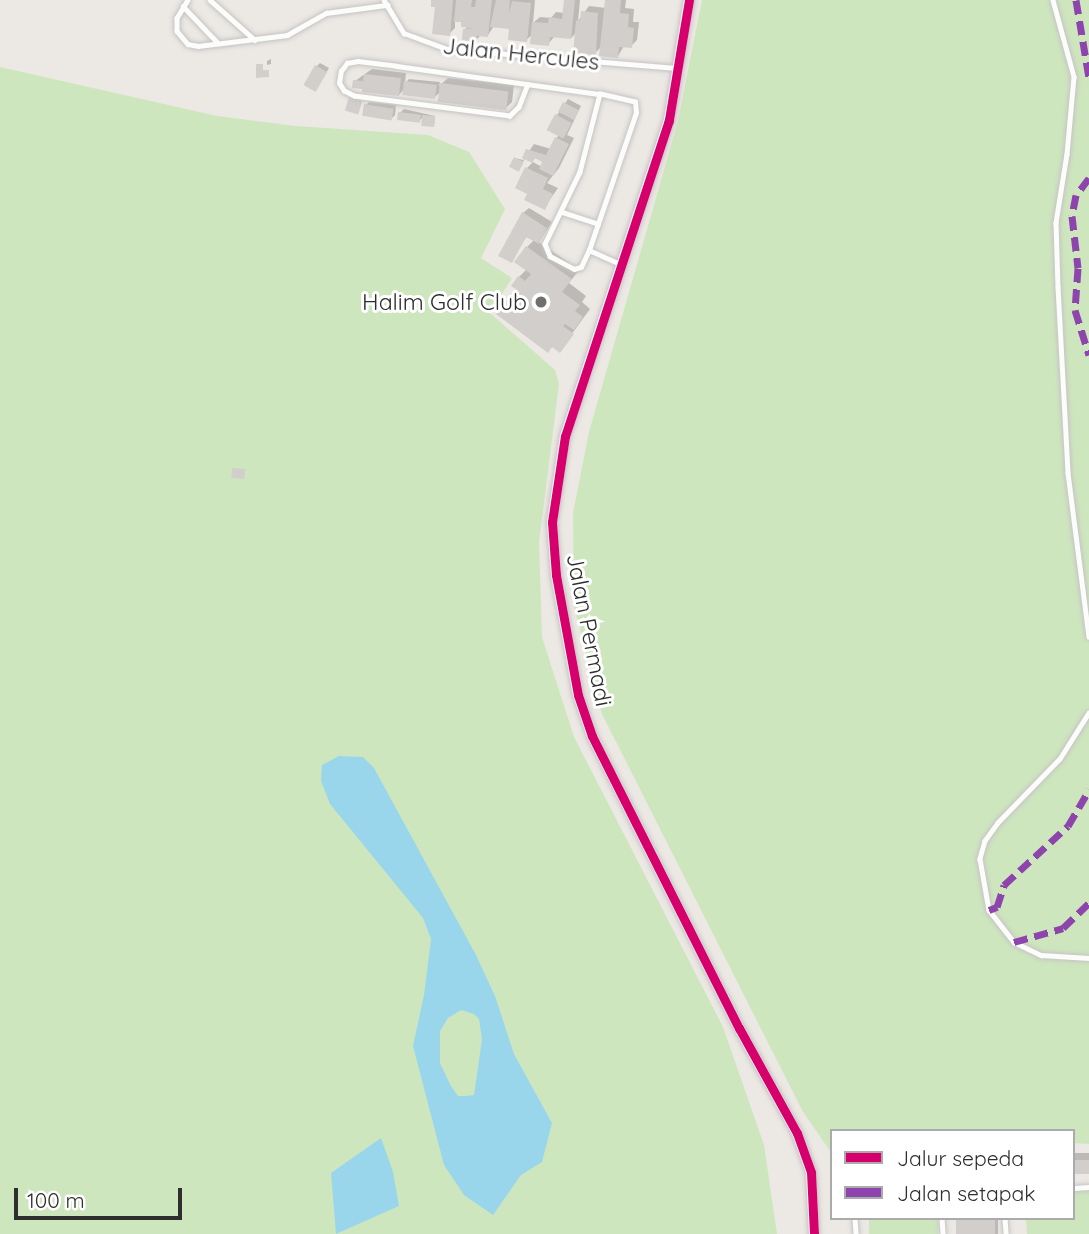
<!DOCTYPE html>
<style>
body{margin:0}
#map{position:relative;width:1089px;height:1234px;overflow:hidden;background:#ece8e4;font-family:Quicksand,sans-serif}
div>[style]{position:absolute}
.green>*{inset:0;background:#cee6be;transform-origin:0 0}
.water>*{inset:0;background:#99d6ec}
.shadow>*{inset:0;background:#0003;transform-origin:0 0}
.building>*{inset:0;background:#d1cecb;transform-origin:0 0}
.roads{filter:drop-shadow(0 0 2px #c5c4c5) drop-shadow(0 0 2px #c5c4c5)}
.service>*{height:4.5px;margin:-2.25px;padding:0 2.25px;transform-origin:2.25px;border-radius:2.25px;background:#fcfcfb}
.minor>*{height:10px;margin:-5px;padding:0 5px;transform-origin:5px;border-radius:5px;background:#fcfcfb}
.quiet>*{height:7px;margin-top:-3.5px;transform-origin:0;background:repeating-linear-gradient(90deg,#8e44ad 0 14px,transparent 0 21px)}
.cycleway>*{height:9px;margin:-4.5px;padding:0 4.5px;transform-origin:4.5px;border-radius:4.5px;background:#d6006c}
.dots>*{width:19px;height:19px;translate:-50% -50%;box-sizing:border-box;border:4px solid #fff;border-radius:50%}
span{translate:-50% -50%;white-space:nowrap;text-align:center;line-height:1.15;-webkit-text-stroke:6px #fff;paint-order:stroke}
.street-label{font-size:23px;color:#2e2e2e}
.poi-label{font-size:23px;color:#2e2e2e}
.right{translate:-100% -50%;text-align:right}
.legend{position:absolute;left:830px;top:1129px;width:245px;height:91px;box-sizing:border-box;background:#fff;border:2px solid #ababab;margin:0;padding:9px 12px;list-style:none;font-size:21px;color:#2e2e2e}
.legend li{display:flex;align-items:center;gap:14px;height:35px}
.legend b{width:35px;border:2px solid #ababab}
.scale{position:absolute;left:14px;top:1188px;width:168px;height:32px;box-sizing:border-box;border:4px solid #2e2e2e;border-top:0;padding-left:9px;font-size:21px;line-height:24px;white-space:nowrap;color:#2e2e2e;-webkit-text-stroke:5px #fff;paint-order:stroke}
</style>
<div id="map">
<div class="green">
<div style="clip-path:polygon(702px 0,1089px 0,1089px 1144px,1073px 1143px,1073px 1131px,832px 1131px,832px 1154px,802px 1110px,602px 714px,574px 607px,573px 513px,589px 432px,678px 121px)"></div>
<div style="clip-path:polygon(0 67px,217px 116px,296px 126px,428px 135px,469px 152px,505px 209px,481px 258px,512px 278px,490px 313px,555px 370px,559px 384px,539px 542px,542px 637px,574px 737px,723px 1027px,764px 1145px,777px 1234px,0 1234px)"></div>
<div style="clip-path:polygon(1089px 1189px,1089px 1234px,1027px 1234px,1026px 1218px,1073px 1218px,1073px 1190px)"></div>
<div style="left:869px;top:1218px;width:69px;height:16px"></div>
</div>
<div class="water">
<div style="clip-path:polygon(evenodd,339px 756px,363px 757px,374px 768px,476px 955px,495px 996px,514px 1054px,552px 1123px,542px 1162px,521px 1175px,493px 1215px,464px 1195px,444px 1165px,413px 1046px,424px 995px,431px 939px,423px 918px,330px 804px,321px 781px,322px 765px,339px 756px,461px 1010px,474px 1014px,479px 1019px,482px 1039px,474px 1095px,466px 1096px,458px 1096px,451px 1086px,440px 1063px,440px 1031px,448px 1018px,461px 1010px)"></div>
<div style="clip-path:polygon(381px 1138px,393px 1172px,399px 1206px,336px 1234px,331px 1173px)"></div>
</div>
<div class="shadow">
<div style="clip-path:polygon(433px 0,535px 0,533px 23px,540px 17px,551px 18px,556px 12px,564px 13px,566px 0,580px 0,578px 21px,589px 6px,606px 8px,607px 0,626px 0,625px 8px,634px 9px,633px 22px,639px 22px,637px 40px,631px 46px,624px 46px,618px 56px,601px 47px,595px 53px,577px 32px,571px 38px,555px 36px,548px 44px,533px 34px,526px 40px,511px 27px,494px 26px,488px 35px,481px 35px,476px 40px,465px 29px,469px 26px,463px 21px,455px 20px,455px 28px,449px 34px)"></div>
<div style="clip-path:polygon(271px 59px,271px 64px,267px 65px,267px 61px)"></div>
<div style="clip-path:polygon(320px 63px,329px 68px,318px 86px,317px 66px)"></div>
<div style="clip-path:polygon(372px 69px,406px 73px,405px 83px,409px 79px,440px 82px,439px 86px,448px 78px,514px 85px,512px 102px,506px 108px,441px 91px,435px 97px,405px 88px,399px 95px,355px 81px)"></div>
<div style="clip-path:polygon(568px 99px,581px 106px,567px 135px,574px 138px,559px 168px,547px 183px,558px 188px,544px 208px,530px 193px,527px 168px,533px 162px,542px 167px,544px 161px,536px 157px,532px 161px,525px 158px,520px 168px,515px 158px,523px 160px,534px 144px,551px 149px,559px 134px,557px 115px)"></div>
<div style="clip-path:polygon(369px 102px,396px 105px,395px 115px,391px 119px,366px 105px)"></div>
<div style="clip-path:polygon(404px 109px,435px 116px,434px 124px,424px 116px,419px 121px,400px 113px)"></div>
<div style="clip-path:polygon(529px 208px,552px 222px,539px 242px,579px 270px,569px 283px,586px 296px,582px 302px,590px 309px,560px 350px,510px 298px,519px 289px,519px 277px,527px 269px,527px 247px,534px 240px,527px 236px,511px 261px,523px 213px)"></div>
<div style="left:1073px;top:1153px;width:16px;height:19px"></div>
<div style="left:957px;top:1218px;width:41px;height:16px"></div>
</div>
<div class="building">
<div style="clip-path:polygon(431px 0,453px 0,450px 36px,432px 34px,435px 7px,431px 7px)"></div>
<div style="clip-path:polygon(456px 0,472px 0,471px 7px,475px 7px,476px 0,492px 0,488px 37px,477px 36px,476px 42px,462px 40px,463px 29px,473px 28px,461px 27px,461px 22px,454px 22px)"></div>
<div style="clip-path:polygon(496px 0,510px 0,509px 13px,512px 1px,531px 3px,527px 42px,508px 40px,509px 29px,490px 27px)"></div>
<div style="clip-path:polygon(564px 0,575px 0,571px 39px,550px 37px,549px 46px,530px 44px,532px 22px,548px 23px,549px 17px,562px 19px)"></div>
<div style="clip-path:polygon(605px 0,621px 0,620px 13px,629px 14px,628px 27px,634px 28px,632px 48px,619px 47px,618px 58px,599px 56px)"></div>
<div style="clip-path:polygon(581px 11px,598px 13px,596px 55px,573px 53px,576px 20px,580px 21px)"></div>
<div style="clip-path:polygon(256px 64px,263px 64px,263px 70px,269px 70px,269px 77px,256px 78px)"></div>
<div style="left:315px;top:65px;width:14px;height:23px;rotate:30deg"></div>
<div style="clip-path:polygon(364px 74px,401px 78px,399px 96px,362px 92px,362px 89px,352px 88px,353px 80px,363px 81px)"></div>
<div style="left:404px;top:81px;width:33px;height:14px;rotate:7deg"></div>
<div style="left:440px;top:83px;width:69px;height:19px;rotate:7deg"></div>
<div style="left:349px;top:97px;width:14px;height:14px;rotate:17deg"></div>
<div style="left:563px;top:102px;width:18px;height:11px;rotate:27deg"></div>
<div style="left:364px;top:104px;width:30px;height:12px;rotate:9deg"></div>
<div style="left:398px;top:112px;width:23px;height:8px;rotate:7deg"></div>
<div style="left:555px;top:114px;width:19px;height:18px;rotate:28deg"></div>
<div style="left:422px;top:115px;width:13px;height:11px;rotate:4deg"></div>
<div style="clip-path:polygon(555px 137px,569px 144px,553px 176px,539px 169px,542px 162px,535px 158px,532px 163px,522px 158px,526px 149px,546px 155px)"></div>
<div style="left:514px;top:157px;width:11px;height:11px;rotate:27deg"></div>
<div style="clip-path:polygon(525px 167px,548px 178px,543px 189px,553px 194px,545px 210px,524px 200px,527px 194px,515px 188px)"></div>
<div style="clip-path:polygon(522px 212px,547px 228px,539px 244px,526px 237px,512px 263px,498px 256px)"></div>
<div style="clip-path:polygon(526px 246px,572px 279px,562px 292px,580px 305px,575px 311px,583px 317px,574px 330px,565px 324px,563px 326px,574px 334px,560px 353px,552px 347px,548px 353px,496px 314px,509px 297px,513px 299px,519px 291px,511px 286px,518px 276px,525px 281px,531px 274px,514px 262px)"></div>
<div style="left:232px;top:468px;width:13px;height:10px;rotate:4deg"></div>
<div style="left:1073px;top:1160px;width:16px;height:14px"></div>
<div style="left:956px;top:1218px;width:39px;height:16px"></div>
</div>
<div class="roads">
<div class="service">
<div style="left:188px;top:0;width:21px;rotate:121deg"></div>
<div style="left:177px;top:18px;width:13px;rotate:90deg"></div>
<div style="left:177px;top:31px;width:17px;rotate:50deg"></div>
<div style="left:188px;top:44px;width:10px;rotate:11deg"></div>
<div style="left:198px;top:46px;width:90px;rotate:-7deg"></div>
<div style="left:287px;top:35px;width:45px;rotate:-29.4deg"></div>
<div style="left:326px;top:13px;width:62px;rotate:-7.5deg"></div>
<div style="left:210px;top:0;width:60px;rotate:41.6deg"></div>
<div style="left:384px;top:0;width:39px;rotate:59deg"></div>
<div style="left:404px;top:33px;width:46px;rotate:20.4deg"></div>
<div style="left:447px;top:49px;width:230px;rotate:4.7deg"></div>
<div style="left:1053px;top:0;width:80px;rotate:74.7deg"></div>
<div style="left:1074px;top:77px;width:77px;rotate:95.2deg"></div>
<div style="left:1067px;top:154px;width:70px;rotate:99.1deg"></div>
<div style="left:1056px;top:223px;width:64px;rotate:88.2deg"></div>
<div style="left:1058px;top:287px;width:186px;rotate:86.9deg"></div>
<div style="left:1068px;top:473px;width:165px;rotate:82.7deg"></div>
<div style="left:183px;top:6px;width:51px;rotate:46.6deg"></div>
<div style="left:528px;top:84px;width:25px;rotate:111deg"></div>
<div style="left:519px;top:107px;width:13px;rotate:135deg"></div>
<div style="left:510px;top:116px;width:157px;rotate:-172.7deg"></div>
<div style="left:354px;top:96px;width:11px;rotate:-153deg"></div>
<div style="left:344px;top:91px;width:9px;rotate:-122deg"></div>
<div style="left:339px;top:83px;width:12px;rotate:-81deg"></div>
<div style="left:341px;top:71px;width:10px;rotate:-53deg"></div>
<div style="left:347px;top:63px;width:11px;rotate:-10deg"></div>
<div style="left:358px;top:61px;width:39px;rotate:7deg"></div>
<div style="left:397px;top:66px;width:205px;rotate:7.9deg"></div>
<div style="left:600px;top:94px;width:81px;rotate:104.4deg"></div>
<div style="left:580px;top:172px;width:80px;rotate:115.9deg"></div>
<div style="left:545px;top:244px;width:13px;rotate:67deg"></div>
<div style="left:550px;top:256px;width:27px;rotate:28deg"></div>
<div style="left:574px;top:269px;width:7px;rotate:-16deg"></div>
<div style="left:581px;top:267px;width:19px;rotate:-65deg"></div>
<div style="left:589px;top:250px;width:145px;rotate:-71.1deg"></div>
<div style="left:636px;top:113px;width:11px;rotate:-95deg"></div>
<div style="left:635px;top:102px;width:36px;rotate:-167deg"></div>
<div style="left:562px;top:212px;width:38px;rotate:18deg"></div>
<div style="left:589px;top:250px;width:35px;rotate:24deg"></div>
<div style="left:1089px;top:713px;width:54px;rotate:122.2deg"></div>
<div style="left:1060px;top:759px;width:89px;rotate:134.1deg"></div>
<div style="left:998px;top:823px;width:22px;rotate:126deg"></div>
<div style="left:985px;top:841px;width:19px;rotate:106deg"></div>
<div style="left:980px;top:859px;width:52px;rotate:80deg"></div>
<div style="left:989px;top:910px;width:41px;rotate:52deg"></div>
<div style="left:1014px;top:942px;width:30px;rotate:26deg"></div>
<div style="left:1041px;top:955px;width:48px;rotate:3.6deg"></div>
<div style="left:1073px;top:1188px;width:16px;rotate:-4deg"></div>
<div style="left:855px;top:1218px;width:16px;rotate:86deg"></div>
<div style="left:942px;top:1218px;width:16px;rotate:86deg"></div>
<div style="left:1005px;top:1218px;width:16px;rotate:86deg"></div>
</div>
<div class="minor">
<div style="left:689px;top:0;width:122px;rotate:99.5deg"></div>
<div style="left:669px;top:120px;width:333px;rotate:108.2deg"></div>
<div style="left:565px;top:436px;width:87px;rotate:98.6deg"></div>
<div style="left:552px;top:522px;width:53px;rotate:85.7deg"></div>
<div style="left:556px;top:575px;width:122px;rotate:79.6deg"></div>
<div style="left:578px;top:695px;width:43px;rotate:71.1deg"></div>
<div style="left:592px;top:736px;width:327px;rotate:63.3deg"></div>
<div style="left:739px;top:1028px;width:120px;rotate:61.1deg"></div>
<div style="left:797px;top:1133px;width:41px;rotate:70.3deg"></div>
<div style="left:811px;top:1172px;width:62px;rotate:87.2deg"></div>
</div>
</div>
<div class="quiet">
<div style="left:1076px;top:0;width:79px;rotate:80.5deg"></div>
<div style="left:1089px;top:178px;width:21px;rotate:127deg"></div>
<div style="left:1076px;top:195px;width:21px;rotate:101deg"></div>
<div style="left:1072px;top:216px;width:52px;rotate:83.4deg"></div>
<div style="left:1078px;top:268px;width:42px;rotate:94.1deg"></div>
<div style="left:1075px;top:310px;width:47px;rotate:72.7deg"></div>
<div style="left:989px;top:910px;width:9px;rotate:-21deg"></div>
<div style="left:997px;top:907px;width:23px;rotate:-72deg"></div>
<div style="left:1004px;top:885px;width:87px;rotate:-42.7deg"></div>
<div style="left:1068px;top:826px;width:42px;rotate:-59.7deg"></div>
<div style="left:1014px;top:942px;width:51px;rotate:-15.9deg"></div>
<div style="left:1063px;top:928px;width:36px;rotate:-44deg"></div>
</div>
<div class="cycleway">
<div style="left:689px;top:0;width:122px;rotate:99.5deg"></div>
<div style="left:669px;top:120px;width:333px;rotate:108.2deg"></div>
<div style="left:565px;top:436px;width:87px;rotate:98.6deg"></div>
<div style="left:552px;top:522px;width:53px;rotate:85.7deg"></div>
<div style="left:556px;top:575px;width:122px;rotate:79.6deg"></div>
<div style="left:578px;top:695px;width:43px;rotate:71.1deg"></div>
<div style="left:592px;top:736px;width:327px;rotate:63.3deg"></div>
<div style="left:739px;top:1028px;width:120px;rotate:61.1deg"></div>
<div style="left:797px;top:1133px;width:41px;rotate:70.3deg"></div>
<div style="left:811px;top:1172px;width:62px;rotate:87.2deg"></div>
</div>
<div class="dots">
<div style="left:541px;top:302px;background:#706f6e"></div>
</div>
<div class="street-label">
<span style="left:521px;top:54px;rotate:6deg">Jalan Hercules</span>
<span style="left:589px;top:630px;rotate:79deg">Jalan Permadi</span>
</div>
<div class="poi-label">
<span class="right" style="left:527px;top:302px">Halim Golf Club</span>
</div>
<ul class="legend">
<li><b style="height:9px;background:#d6006c"></b>Jalur sepeda</li>
<li><b style="height:9px;background:#8e44ad"></b>Jalan setapak</li>
</ul>
<div class="scale">100 m</div>
</div>
